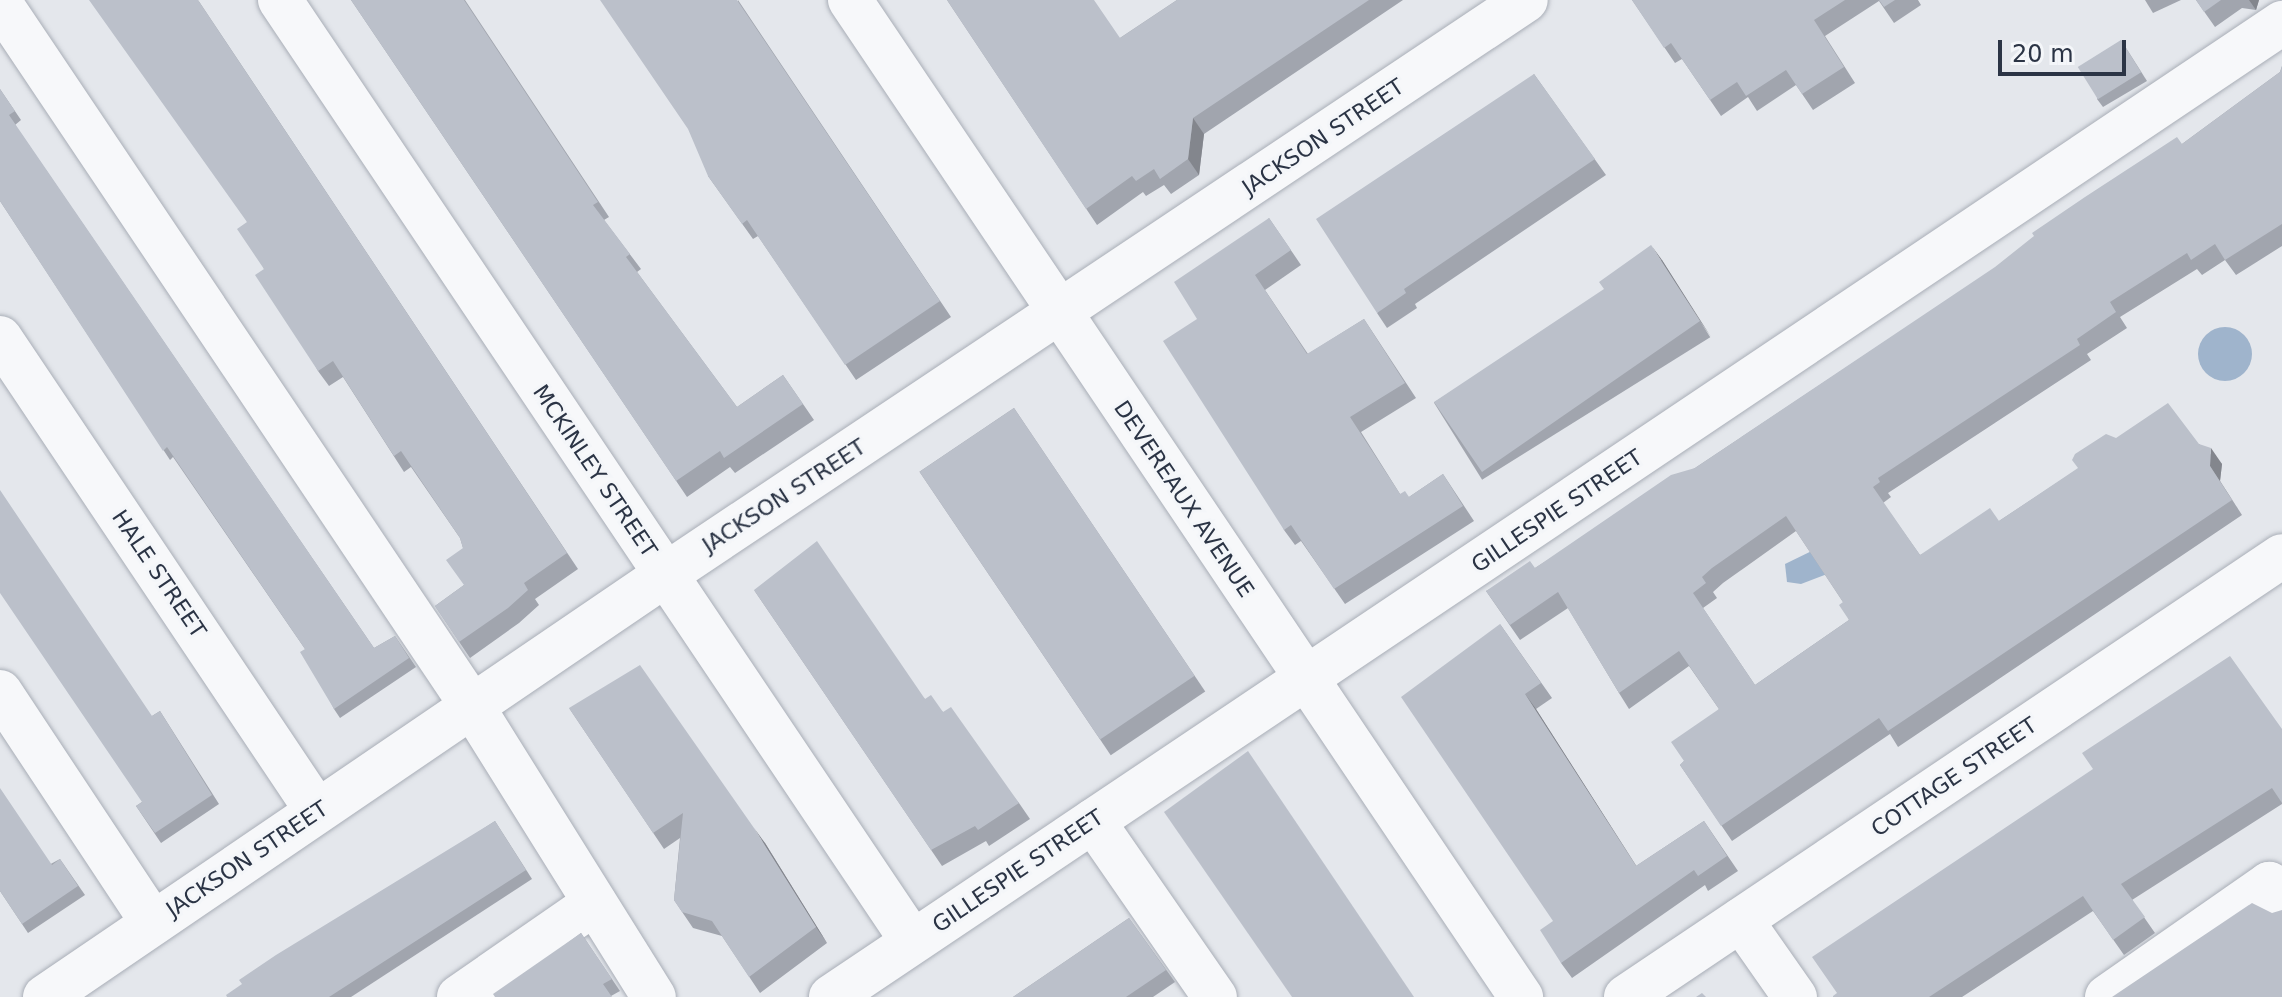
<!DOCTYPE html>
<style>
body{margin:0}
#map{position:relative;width:2282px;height:997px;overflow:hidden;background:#e4e7ec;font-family:"DejaVu Sans",sans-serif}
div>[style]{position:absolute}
.water>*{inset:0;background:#9fb4cc}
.round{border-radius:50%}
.roads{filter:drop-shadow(0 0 2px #a9aeb7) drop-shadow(0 0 2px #a9aeb7)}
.minor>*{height:44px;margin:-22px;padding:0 22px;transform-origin:22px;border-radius:22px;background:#f7f8fa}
.wall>*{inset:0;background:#a1a5ae;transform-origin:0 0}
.shaded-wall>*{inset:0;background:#83868d}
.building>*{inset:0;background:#bbc0ca;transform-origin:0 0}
span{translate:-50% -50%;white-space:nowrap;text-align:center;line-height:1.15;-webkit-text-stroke:6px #f4f6f9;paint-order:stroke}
.street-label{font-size:22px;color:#2b3445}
.scale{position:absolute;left:1998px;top:40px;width:128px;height:36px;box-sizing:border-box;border:4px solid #2b3445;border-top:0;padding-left:10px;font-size:24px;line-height:28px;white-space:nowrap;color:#2b3445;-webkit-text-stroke:6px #f4f6f9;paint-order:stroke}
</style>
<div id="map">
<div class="water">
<div class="round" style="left:2198px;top:327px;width:54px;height:54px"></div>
<div style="clip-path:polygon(1824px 545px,1835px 571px,1801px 584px,1787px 582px,1785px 564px)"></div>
</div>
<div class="roads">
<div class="minor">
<div style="left:280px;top:0;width:1134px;rotate:56.11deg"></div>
<div style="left:850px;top:0;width:1202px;rotate:56.06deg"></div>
<div style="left:0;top:3px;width:847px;rotate:56.12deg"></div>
<div style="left:472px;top:706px;width:343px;rotate:58deg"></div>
<div style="left:0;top:338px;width:569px;rotate:56.17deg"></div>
<div style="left:0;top:692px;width:277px;rotate:56.5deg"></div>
<div style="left:1093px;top:821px;width:214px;rotate:55.3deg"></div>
<div style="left:1741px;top:920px;width:94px;rotate:55deg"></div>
<div style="left:45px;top:997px;width:750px;rotate:-34.24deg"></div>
<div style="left:665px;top:575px;width:1035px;rotate:-33.74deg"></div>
<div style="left:459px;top:997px;width:165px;rotate:-34.7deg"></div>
<div style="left:831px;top:997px;width:1748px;rotate:-33.87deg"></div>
<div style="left:1626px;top:997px;width:790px;rotate:-33.91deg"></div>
<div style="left:2107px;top:997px;width:198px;rotate:-34.9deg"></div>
<div style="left:2269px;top:884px;width:23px;rotate:56deg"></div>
</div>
</div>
<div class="wall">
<div style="clip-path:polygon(198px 0,578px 569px,535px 599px,539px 605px,519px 623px,470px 658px,435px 606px,464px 585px,463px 548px,460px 538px,411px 467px,404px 472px,343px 377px,329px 386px,318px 371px,264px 269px,247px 222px)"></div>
<div style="clip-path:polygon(351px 0,465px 0,609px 217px,604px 220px,641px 269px,637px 272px,737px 407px,783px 375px,814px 420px,735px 473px,730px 467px,687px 497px)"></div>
<div style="clip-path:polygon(738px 0,951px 317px,856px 380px,758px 236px,753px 239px,708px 176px)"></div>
<div style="clip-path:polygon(947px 0,1120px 38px,1177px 0,1403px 0,1204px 134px,1199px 175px,1171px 194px,1164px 185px,1146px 196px,1143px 192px,1097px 225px)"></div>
<div style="clip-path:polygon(1632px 0,1918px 0,1921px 5px,1894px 23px,1879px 1px,1825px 36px,1855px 83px,1813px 110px,1796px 85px,1757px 111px,1748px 97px,1721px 116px,1682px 59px,1675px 63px)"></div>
<div style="clip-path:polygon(2145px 0,2181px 0,2153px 13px)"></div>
<div style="clip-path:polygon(2196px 0,2259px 0,2256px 10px,2242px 8px,2215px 27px)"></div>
<div style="clip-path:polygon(2121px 40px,2147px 81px,2103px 107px,2097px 99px)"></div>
<div style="clip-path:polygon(evenodd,2282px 66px,2282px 246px,2236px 275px,2225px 260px,2202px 275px,2197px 269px,2120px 317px,2127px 328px,2087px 354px,2091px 360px,1888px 493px,1891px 497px,1883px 503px,1920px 555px,1999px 521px,2078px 469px,2116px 438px,2199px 444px,2222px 464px,2220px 481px,2242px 515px,1898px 747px,1890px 734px,1732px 841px,1680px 765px,1684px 761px,1719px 709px,1689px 666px,1629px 709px,1619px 693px,1568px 608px,1520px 640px,1486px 591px,1535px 568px,1695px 468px,2182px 144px,2280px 72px,2282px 66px,1796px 531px,1843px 602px,1849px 620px,1755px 685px,1703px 608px,1717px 598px,1713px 592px,1723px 583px,1796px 531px)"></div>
<div style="clip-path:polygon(1534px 74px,1606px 175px,1415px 304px,1417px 308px,1387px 328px,1377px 313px)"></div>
<div style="clip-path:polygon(0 89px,21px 120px,15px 125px,374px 648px,395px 636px,416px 667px,340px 718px,334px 709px,305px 649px,173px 457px,170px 460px,0 201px)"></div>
<div style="clip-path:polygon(1269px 218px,1301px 265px,1265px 290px,1308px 354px,1364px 319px,1416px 398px,1361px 432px,1400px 494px,1409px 497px,1443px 474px,1474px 521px,1345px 604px,1301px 541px,1295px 545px,1284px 530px,1197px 319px)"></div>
<div style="left:1662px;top:260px;width:91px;height:269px;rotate:58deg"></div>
<div style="left:1014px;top:408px;width:342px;height:114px;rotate:56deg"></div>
<div style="clip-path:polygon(754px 590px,925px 699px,943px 712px,1019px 803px,1030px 819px,989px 846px,986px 841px,942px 866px)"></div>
<div style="clip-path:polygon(1500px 624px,1552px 698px,1536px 709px,1636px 866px,1704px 821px,1738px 871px,1708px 891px,1705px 885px,1572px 978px,1561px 963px)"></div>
<div style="clip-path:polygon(569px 708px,765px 843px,827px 943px,760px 993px,722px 936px,693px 928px,674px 900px,680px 838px,664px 849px)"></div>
<div style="clip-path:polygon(160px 711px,219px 804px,161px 843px,136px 806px,142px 802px,152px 716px)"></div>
<div style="clip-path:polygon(2282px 729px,2282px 804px,2132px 900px,2155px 933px,2124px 955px,2093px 911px,1962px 997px,1833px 997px)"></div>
<div style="clip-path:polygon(495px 821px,532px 879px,351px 997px,227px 997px)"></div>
<div style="clip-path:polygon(60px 859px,85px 895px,28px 933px,0 891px)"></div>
<div style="clip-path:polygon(1129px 918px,1175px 982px,1153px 997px,1013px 997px)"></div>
<div style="clip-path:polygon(581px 933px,620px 991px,611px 996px,495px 997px)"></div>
</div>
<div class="shaded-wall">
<div style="clip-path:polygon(2249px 0,2259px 0,2256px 10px)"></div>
<div style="clip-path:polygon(1193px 118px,1204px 134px,1199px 175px,1188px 159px)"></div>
<div style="clip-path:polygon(1651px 245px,1662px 260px,1711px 337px,1700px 321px)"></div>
<div style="clip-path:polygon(2211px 448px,2222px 464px,2220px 481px,2242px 515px,2210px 466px)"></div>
<div style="clip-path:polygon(1525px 694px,1536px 709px,1646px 881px,1636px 866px)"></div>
<div style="clip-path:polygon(754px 828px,765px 843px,827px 943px,816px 927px)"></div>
</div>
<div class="building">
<div style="clip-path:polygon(89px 0,198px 0,567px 553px,524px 583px,528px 590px,508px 608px,459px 642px,435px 606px,464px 585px,446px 560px,463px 548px,460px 538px,401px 451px,394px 456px,333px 361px,318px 371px,255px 275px,264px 269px,237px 229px,247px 222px)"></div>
<div style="clip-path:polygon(351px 0,464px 0,598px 202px,593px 205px,630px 254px,626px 257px,737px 407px,783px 375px,803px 404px,724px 458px,720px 451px,676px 481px)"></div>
<div style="clip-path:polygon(600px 0,737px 0,940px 301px,845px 365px,747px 220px,742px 224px,708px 176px,688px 129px)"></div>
<div style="clip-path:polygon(947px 0,1094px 0,1120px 38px,1177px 0,1369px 0,1193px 118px,1188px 159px,1160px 179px,1154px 169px,1136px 181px,1132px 176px,1086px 209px)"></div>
<div style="clip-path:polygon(1632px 0,1845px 0,1814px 20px,1844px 67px,1802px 94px,1786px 70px,1746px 96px,1737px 82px,1710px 100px,1671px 43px,1664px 48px)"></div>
<div style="clip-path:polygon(1879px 0,1895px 0,1884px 7px)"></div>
<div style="clip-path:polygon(2196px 0,2221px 0,2204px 12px)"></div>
<div style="left:2121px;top:40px;width:38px;height:51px;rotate:58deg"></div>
<div style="clip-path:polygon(evenodd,2282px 66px,2282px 224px,2225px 260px,2215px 244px,2191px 260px,2187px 253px,2110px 302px,2116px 312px,2077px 339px,2080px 345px,1878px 478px,1880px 482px,1873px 487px,1920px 555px,1990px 508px,1999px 521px,2078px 468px,2072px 460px,2075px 454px,2106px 434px,2116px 438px,2168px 403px,2199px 444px,2211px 448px,2210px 466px,2232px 500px,1888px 731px,1879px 718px,1721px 826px,1680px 765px,1684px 761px,1671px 742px,1719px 709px,1679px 651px,1619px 693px,1558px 592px,1510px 625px,1486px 591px,1530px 561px,1535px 568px,1671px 475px,1695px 468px,1995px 267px,2034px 236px,2032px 233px,2085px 197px,2177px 137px,2182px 144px,2280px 72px,2282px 66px,1786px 516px,1843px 602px,1839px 605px,1849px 620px,1755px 685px,1693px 593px,1706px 583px,1702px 577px,1712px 568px,1786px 516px)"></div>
<div style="clip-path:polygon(1534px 74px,1595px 159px,1404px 289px,1406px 293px,1377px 313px,1316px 219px)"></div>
<div style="clip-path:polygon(0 89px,15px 111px,9px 115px,374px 648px,395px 636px,409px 658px,334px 709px,300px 652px,305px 649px,167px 447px,163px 451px,0 201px)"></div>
<div style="clip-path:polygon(1269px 218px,1291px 250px,1255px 275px,1307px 354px,1364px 319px,1405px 383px,1350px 417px,1400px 494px,1405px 491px,1409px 497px,1443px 474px,1463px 506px,1334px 589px,1291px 525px,1284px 530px,1163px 341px,1197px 319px,1174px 282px)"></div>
<div style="clip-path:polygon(1651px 245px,1700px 321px,1482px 472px,1434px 402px,1604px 289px,1599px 282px)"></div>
<div style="left:1014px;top:408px;width:323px;height:114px;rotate:56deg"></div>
<div style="clip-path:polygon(0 490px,152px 716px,160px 711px,212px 795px,155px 833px,136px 806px,142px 802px,0 593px)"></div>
<div style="clip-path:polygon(817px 541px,925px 699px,931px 695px,943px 712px,951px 707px,1019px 803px,978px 830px,975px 826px,931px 850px,754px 590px)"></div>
<div style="clip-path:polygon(1500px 624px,1541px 683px,1525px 694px,1636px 866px,1704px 821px,1727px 856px,1698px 876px,1694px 870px,1561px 963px,1540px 930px,1553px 921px,1401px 697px)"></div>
<div style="clip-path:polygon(2230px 656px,2282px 729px,2282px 803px,2272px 788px,2121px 884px,2145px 917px,2113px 940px,2083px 896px,1929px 997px,1833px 997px,1833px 996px,1837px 993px,1812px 957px,2093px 769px,2082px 753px)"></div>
<div style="clip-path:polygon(640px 665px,754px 828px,816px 927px,749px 977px,712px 921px,682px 912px,674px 900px,683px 813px,653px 833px,569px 708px)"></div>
<div style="clip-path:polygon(1248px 751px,1414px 997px,1292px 997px,1164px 812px)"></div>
<div style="clip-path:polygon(0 788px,52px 865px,60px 859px,78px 886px,22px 924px,0 891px)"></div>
<div style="clip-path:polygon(495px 821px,526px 870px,329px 997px,227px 997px,226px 995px,242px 984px,239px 980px,276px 955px)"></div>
<div style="clip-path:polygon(2252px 903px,2272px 913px,2282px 910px,2282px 997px,2112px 997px)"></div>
<div style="clip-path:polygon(1129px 918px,1166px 970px,1126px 997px,1013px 997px)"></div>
<div style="clip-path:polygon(581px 933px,612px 979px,603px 984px,612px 997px,495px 997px,493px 994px)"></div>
<div style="clip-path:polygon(1702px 993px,1706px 997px,1696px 997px)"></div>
</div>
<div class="street-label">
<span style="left:1323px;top:137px;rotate:-34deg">JACKSON STREET</span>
<span style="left:595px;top:471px;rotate:56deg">MCKINLEY STREET</span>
<span style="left:784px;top:496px;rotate:-33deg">JACKSON STREET</span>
<span style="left:1184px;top:499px;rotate:56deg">DEVEREAUX AVENUE</span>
<span style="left:1557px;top:511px;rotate:-34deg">GILLESPIE STREET</span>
<span style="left:159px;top:574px;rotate:56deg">HALE STREET</span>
<span style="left:1954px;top:777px;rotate:-34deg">COTTAGE STREET</span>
<span style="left:247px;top:859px;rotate:-34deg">JACKSON STREET</span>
<span style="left:1018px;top:871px;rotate:-34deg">GILLESPIE STREET</span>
</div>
<div class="scale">20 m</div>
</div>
